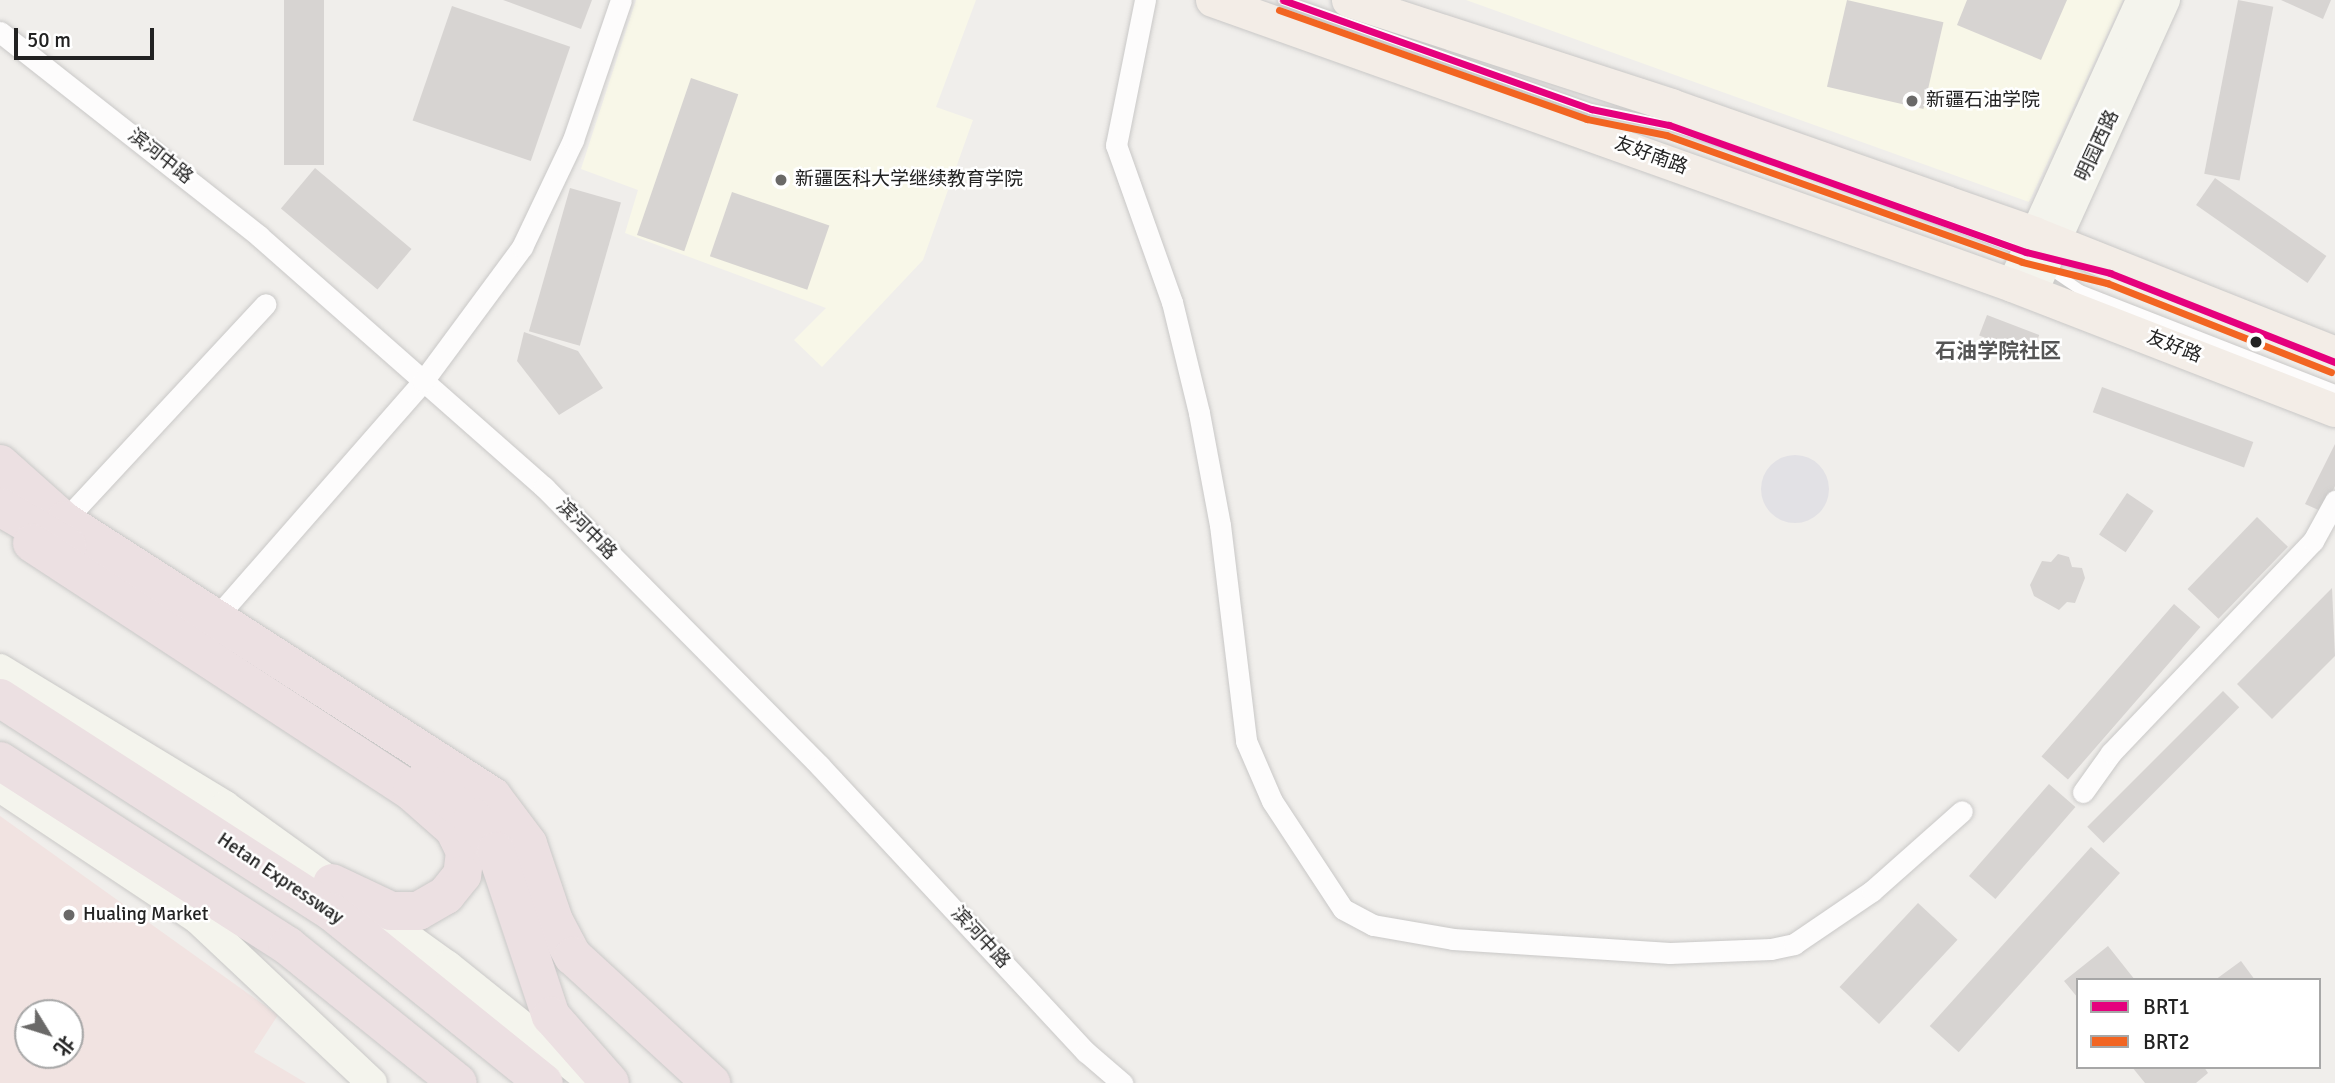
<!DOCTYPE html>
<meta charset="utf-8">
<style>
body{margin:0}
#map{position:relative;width:2335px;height:1083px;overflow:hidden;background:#f0eeeb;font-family:Signika,"Noto Sans SC",sans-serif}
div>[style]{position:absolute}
.commercial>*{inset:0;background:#f1e3e1}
.education>*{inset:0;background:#f8f7e8}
.plaza>*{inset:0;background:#e2e1e5}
.round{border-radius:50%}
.building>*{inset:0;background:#d7d4d2;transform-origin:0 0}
.roads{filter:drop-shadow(0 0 2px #c9c8c7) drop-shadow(0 0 2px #c9c8c7)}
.lane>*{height:10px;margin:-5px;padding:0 5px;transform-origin:5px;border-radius:5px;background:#fdfcfc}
.street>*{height:21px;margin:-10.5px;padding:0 10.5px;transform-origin:10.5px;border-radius:10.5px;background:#fdfcfc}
.secondary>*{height:30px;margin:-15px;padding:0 15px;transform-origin:15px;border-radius:15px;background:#f4f4ed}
.primary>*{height:33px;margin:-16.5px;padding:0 16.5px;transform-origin:16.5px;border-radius:16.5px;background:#f3ede7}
.highway>*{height:38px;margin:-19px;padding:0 19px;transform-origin:19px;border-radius:19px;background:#ece0e2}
.bus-1>*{height:7px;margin:-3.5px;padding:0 3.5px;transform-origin:3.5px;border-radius:3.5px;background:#e5007d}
.bus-2>*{height:7px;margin:-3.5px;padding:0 3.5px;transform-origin:3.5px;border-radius:3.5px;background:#f26522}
.dots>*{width:19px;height:19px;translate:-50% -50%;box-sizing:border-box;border:4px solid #fff;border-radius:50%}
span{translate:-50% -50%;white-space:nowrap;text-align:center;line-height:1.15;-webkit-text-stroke:5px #fff;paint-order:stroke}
.poi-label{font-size:19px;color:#222}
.left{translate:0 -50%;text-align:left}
.street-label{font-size:19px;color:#222}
.neighbourhood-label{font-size:21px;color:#555;font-weight:700}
.legend{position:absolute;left:2076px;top:978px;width:245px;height:91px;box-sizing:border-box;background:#fff;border:2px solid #a7a7a7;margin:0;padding:9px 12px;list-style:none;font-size:21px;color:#222}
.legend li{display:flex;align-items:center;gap:14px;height:35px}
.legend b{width:35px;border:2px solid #a7a7a7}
.north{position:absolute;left:14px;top:999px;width:70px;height:70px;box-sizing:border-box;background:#fff;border:2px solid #a7a7a7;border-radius:50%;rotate:128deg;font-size:19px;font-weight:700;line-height:28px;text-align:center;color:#222}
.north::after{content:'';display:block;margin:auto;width:24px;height:32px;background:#6a6968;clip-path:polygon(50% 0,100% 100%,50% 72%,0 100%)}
.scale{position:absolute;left:14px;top:28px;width:140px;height:32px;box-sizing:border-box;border:4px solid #222;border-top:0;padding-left:9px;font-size:21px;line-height:24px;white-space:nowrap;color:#222;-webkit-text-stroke:5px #fff;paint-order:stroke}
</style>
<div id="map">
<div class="commercial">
<div style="clip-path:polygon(evenodd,0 816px,278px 1015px,254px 1052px,306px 1083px,0 1083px,0 816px,28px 1013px,70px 1013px,70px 1055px,28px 1055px,28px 1013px)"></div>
</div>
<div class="education">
<div style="clip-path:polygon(636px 0,976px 0,936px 107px,973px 120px,923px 260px,822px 367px,794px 340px,826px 308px,625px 233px,638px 190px,581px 169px)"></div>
<div style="clip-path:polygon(1466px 0,2123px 0,2029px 202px)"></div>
</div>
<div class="plaza">
<div class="round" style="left:1761px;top:455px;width:68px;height:68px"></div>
</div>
<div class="building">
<div style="left:284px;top:0;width:40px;height:165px"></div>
<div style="clip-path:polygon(503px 0,592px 0,581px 29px)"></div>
<div style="left:1847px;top:0;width:99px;height:89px;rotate:13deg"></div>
<div style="clip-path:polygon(1967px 0,2067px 0,2041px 60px,1957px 25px)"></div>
<div style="left:2238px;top:0;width:36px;height:177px;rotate:11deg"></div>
<div style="clip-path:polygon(2281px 0,2331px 0,2323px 19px)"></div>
<div style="left:452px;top:6px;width:125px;height:121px;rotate:19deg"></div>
<div style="left:691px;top:78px;width:50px;height:166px;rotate:19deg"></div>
<div style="left:315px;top:168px;width:126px;height:53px;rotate:40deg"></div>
<div style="left:2215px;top:178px;width:136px;height:33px;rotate:35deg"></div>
<div style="left:570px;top:188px;width:53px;height:149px;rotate:16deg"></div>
<div style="left:732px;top:192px;width:103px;height:68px;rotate:19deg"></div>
<div style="left:1987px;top:315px;width:56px;height:22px;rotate:21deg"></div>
<div style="clip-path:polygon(524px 332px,578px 351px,603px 388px,559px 415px,517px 361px)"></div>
<div style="left:2102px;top:387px;width:161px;height:27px;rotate:20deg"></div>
<div style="clip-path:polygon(2335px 444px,2335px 486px,2323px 512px,2305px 504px)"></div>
<div style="left:2127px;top:493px;width:32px;height:50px;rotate:34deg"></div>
<div style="left:2257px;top:517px;width:43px;height:100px;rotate:44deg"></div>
<div style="clip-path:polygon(2058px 554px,2069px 557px,2072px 567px,2082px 568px,2085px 578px,2075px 603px,2067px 602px,2059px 610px,2034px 596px,2030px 585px,2042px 561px,2051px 562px)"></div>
<div style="clip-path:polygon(2332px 588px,2335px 656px,2272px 719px,2237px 684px)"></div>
<div style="left:2174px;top:604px;width:35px;height:202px;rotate:41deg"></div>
<div style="left:2223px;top:691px;width:23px;height:192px;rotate:45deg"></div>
<div style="left:2049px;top:784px;width:35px;height:122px;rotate:41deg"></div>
<div style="left:2091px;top:847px;width:39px;height:241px;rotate:42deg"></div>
<div style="left:1918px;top:903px;width:54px;height:115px;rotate:43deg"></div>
<div style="clip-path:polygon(2108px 946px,2135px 980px,2078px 980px,2078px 998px,2064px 981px)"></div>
<div style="clip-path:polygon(2241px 961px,2255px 980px,2215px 980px)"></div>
<div style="clip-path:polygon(2132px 1067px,2204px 1067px,2208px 1073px,2196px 1083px,2145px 1083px)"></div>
</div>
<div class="roads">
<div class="lane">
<div style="left:1283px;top:0;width:327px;rotate:19.5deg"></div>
<div style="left:1591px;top:109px;width:80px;rotate:11.6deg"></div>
<div style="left:1669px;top:125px;width:106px;rotate:17.6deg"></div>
<div style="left:1786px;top:163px;width:256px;rotate:20.3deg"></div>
<div style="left:2045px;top:266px;width:42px;rotate:34.4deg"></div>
<div style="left:2080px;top:290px;width:274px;rotate:21.4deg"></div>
</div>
<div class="street">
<div style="left:1145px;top:0;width:148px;rotate:101.3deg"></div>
<div style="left:1116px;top:145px;width:167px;rotate:70.4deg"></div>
<div style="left:1172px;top:302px;width:114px;rotate:76.3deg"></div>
<div style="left:1199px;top:413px;width:114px;rotate:79.4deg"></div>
<div style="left:1220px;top:525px;width:218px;rotate:83.1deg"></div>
<div style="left:1246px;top:741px;width:65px;rotate:66.6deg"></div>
<div style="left:1272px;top:801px;width:129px;rotate:56.7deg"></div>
<div style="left:1343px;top:909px;width:34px;rotate:28deg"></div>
<div style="left:1373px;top:925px;width:81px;rotate:9.9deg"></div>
<div style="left:1453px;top:939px;width:217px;rotate:3.7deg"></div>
<div style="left:1670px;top:953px;width:101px;rotate:-2.3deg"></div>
<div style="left:1771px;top:949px;width:24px;rotate:-12deg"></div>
<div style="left:1794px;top:944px;width:94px;rotate:-34.2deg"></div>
<div style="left:1872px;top:891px;width:120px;rotate:-41.6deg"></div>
<div style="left:0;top:32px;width:330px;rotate:38.2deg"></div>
<div style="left:259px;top:236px;width:380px;rotate:41.4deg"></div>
<div style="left:544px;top:487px;width:392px;rotate:45.3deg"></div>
<div style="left:820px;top:766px;width:391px;rotate:47.1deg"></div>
<div style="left:1086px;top:1052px;width:48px;rotate:40.7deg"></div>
<div style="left:64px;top:521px;width:296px;rotate:-47.1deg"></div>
<div style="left:214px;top:620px;width:317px;rotate:-48.8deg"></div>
<div style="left:423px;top:381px;width:167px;rotate:-53.5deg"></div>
<div style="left:522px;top:247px;width:119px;rotate:-64.5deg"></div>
<div style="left:573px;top:140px;width:148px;rotate:-71.1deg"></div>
<div style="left:2083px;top:792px;width:48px;rotate:-54.3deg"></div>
<div style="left:2111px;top:753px;width:293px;rotate:-46.4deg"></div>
<div style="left:2313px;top:541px;width:46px;rotate:-61.2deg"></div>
</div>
<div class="secondary">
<div style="left:2012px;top:285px;width:313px;rotate:-65.6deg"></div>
<div style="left:2032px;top:293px;width:322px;rotate:-65.6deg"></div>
<div style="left:0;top:669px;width:263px;rotate:31.3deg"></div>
<div style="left:225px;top:806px;width:274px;rotate:35.7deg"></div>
<div style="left:448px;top:966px;width:184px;rotate:38.8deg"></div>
<div style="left:0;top:787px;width:238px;rotate:33.7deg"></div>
<div style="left:198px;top:919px;width:239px;rotate:43.3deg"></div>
</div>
<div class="primary">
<div style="left:1212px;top:0;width:849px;rotate:19.61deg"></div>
<div style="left:2012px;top:285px;width:346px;rotate:21.2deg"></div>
<div style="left:1348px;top:0;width:340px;rotate:18deg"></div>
<div style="left:1671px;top:105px;width:385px;rotate:19.4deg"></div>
<div style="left:2034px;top:233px;width:324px;rotate:21.7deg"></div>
</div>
<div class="highway">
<div style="left:0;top:464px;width:86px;rotate:41.7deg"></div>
<div style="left:64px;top:521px;width:509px;rotate:32.72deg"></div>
<div style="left:492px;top:796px;width:60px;rotate:53.1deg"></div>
<div style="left:528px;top:844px;width:81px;rotate:71.3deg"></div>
<div style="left:554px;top:921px;width:40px;rotate:62deg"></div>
<div style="left:573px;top:956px;width:188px;rotate:42.6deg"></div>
<div style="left:0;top:507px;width:78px;rotate:30.2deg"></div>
<div style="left:32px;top:543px;width:454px;rotate:33.2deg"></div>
<div style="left:412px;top:792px;width:56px;rotate:41.4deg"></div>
<div style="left:454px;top:829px;width:25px;rotate:64deg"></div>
<div style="left:465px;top:852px;width:23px;rotate:97deg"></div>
<div style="left:462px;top:875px;width:26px;rotate:129deg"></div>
<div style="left:446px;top:895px;width:32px;rotate:150deg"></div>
<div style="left:418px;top:911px;width:27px;rotate:180deg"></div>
<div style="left:391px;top:911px;width:65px;rotate:-154.6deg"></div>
<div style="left:0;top:698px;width:395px;rotate:32.8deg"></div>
<div style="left:332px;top:912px;width:272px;rotate:38.9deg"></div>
<div style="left:0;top:761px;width:342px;rotate:32.7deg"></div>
<div style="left:288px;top:946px;width:218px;rotate:38.9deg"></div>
<div style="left:424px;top:781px;width:61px;rotate:36.3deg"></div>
<div style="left:473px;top:817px;width:41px;rotate:55.9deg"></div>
<div style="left:496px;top:851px;width:174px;rotate:71.6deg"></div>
<div style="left:551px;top:1016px;width:89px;rotate:48.6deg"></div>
</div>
</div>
<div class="bus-1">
<div style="left:1283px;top:0;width:327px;rotate:19.5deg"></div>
<div style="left:1591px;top:109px;width:80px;rotate:11.6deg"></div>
<div style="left:1669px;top:125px;width:379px;rotate:19.6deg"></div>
<div style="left:2026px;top:252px;width:87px;rotate:14deg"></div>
<div style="left:2110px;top:273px;width:242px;rotate:21.6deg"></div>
</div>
<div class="bus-2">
<div style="left:1279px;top:10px;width:327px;rotate:19.5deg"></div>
<div style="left:1587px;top:119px;width:81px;rotate:11.4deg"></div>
<div style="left:1666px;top:135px;width:378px;rotate:19.6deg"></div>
<div style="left:2022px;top:262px;width:88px;rotate:13.9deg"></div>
<div style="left:2107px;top:283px;width:241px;rotate:21.7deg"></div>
</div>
<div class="dots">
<div style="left:1912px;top:101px;background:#6a6968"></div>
<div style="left:781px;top:180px;background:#6a6968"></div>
<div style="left:2256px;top:342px;background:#222"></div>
<div style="left:69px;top:915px;background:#6a6968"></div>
</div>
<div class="poi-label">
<span class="left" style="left:1926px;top:101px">新疆石油学院</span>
<span class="left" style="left:795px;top:180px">新疆医科大学继续教育学院</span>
<span class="left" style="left:83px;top:915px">Hualing Market</span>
</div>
<div class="street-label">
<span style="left:2098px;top:146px;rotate:-65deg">明园西路</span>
<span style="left:1651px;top:156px;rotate:20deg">友好南路</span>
<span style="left:160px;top:157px;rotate:38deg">滨河中路</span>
<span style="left:2174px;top:347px;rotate:21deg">友好路</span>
<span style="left:586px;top:530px;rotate:45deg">滨河中路</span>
<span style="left:280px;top:879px;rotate:34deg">Hetan Expressway</span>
<span style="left:980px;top:938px;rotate:47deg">滨河中路</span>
</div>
<div class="neighbourhood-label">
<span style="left:1998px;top:351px">石油学院社区</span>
</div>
<ul class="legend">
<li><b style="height:9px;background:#e5007d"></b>BRT1</li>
<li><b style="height:9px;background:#f26522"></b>BRT2</li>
</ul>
<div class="north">北</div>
<div class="scale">50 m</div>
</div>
